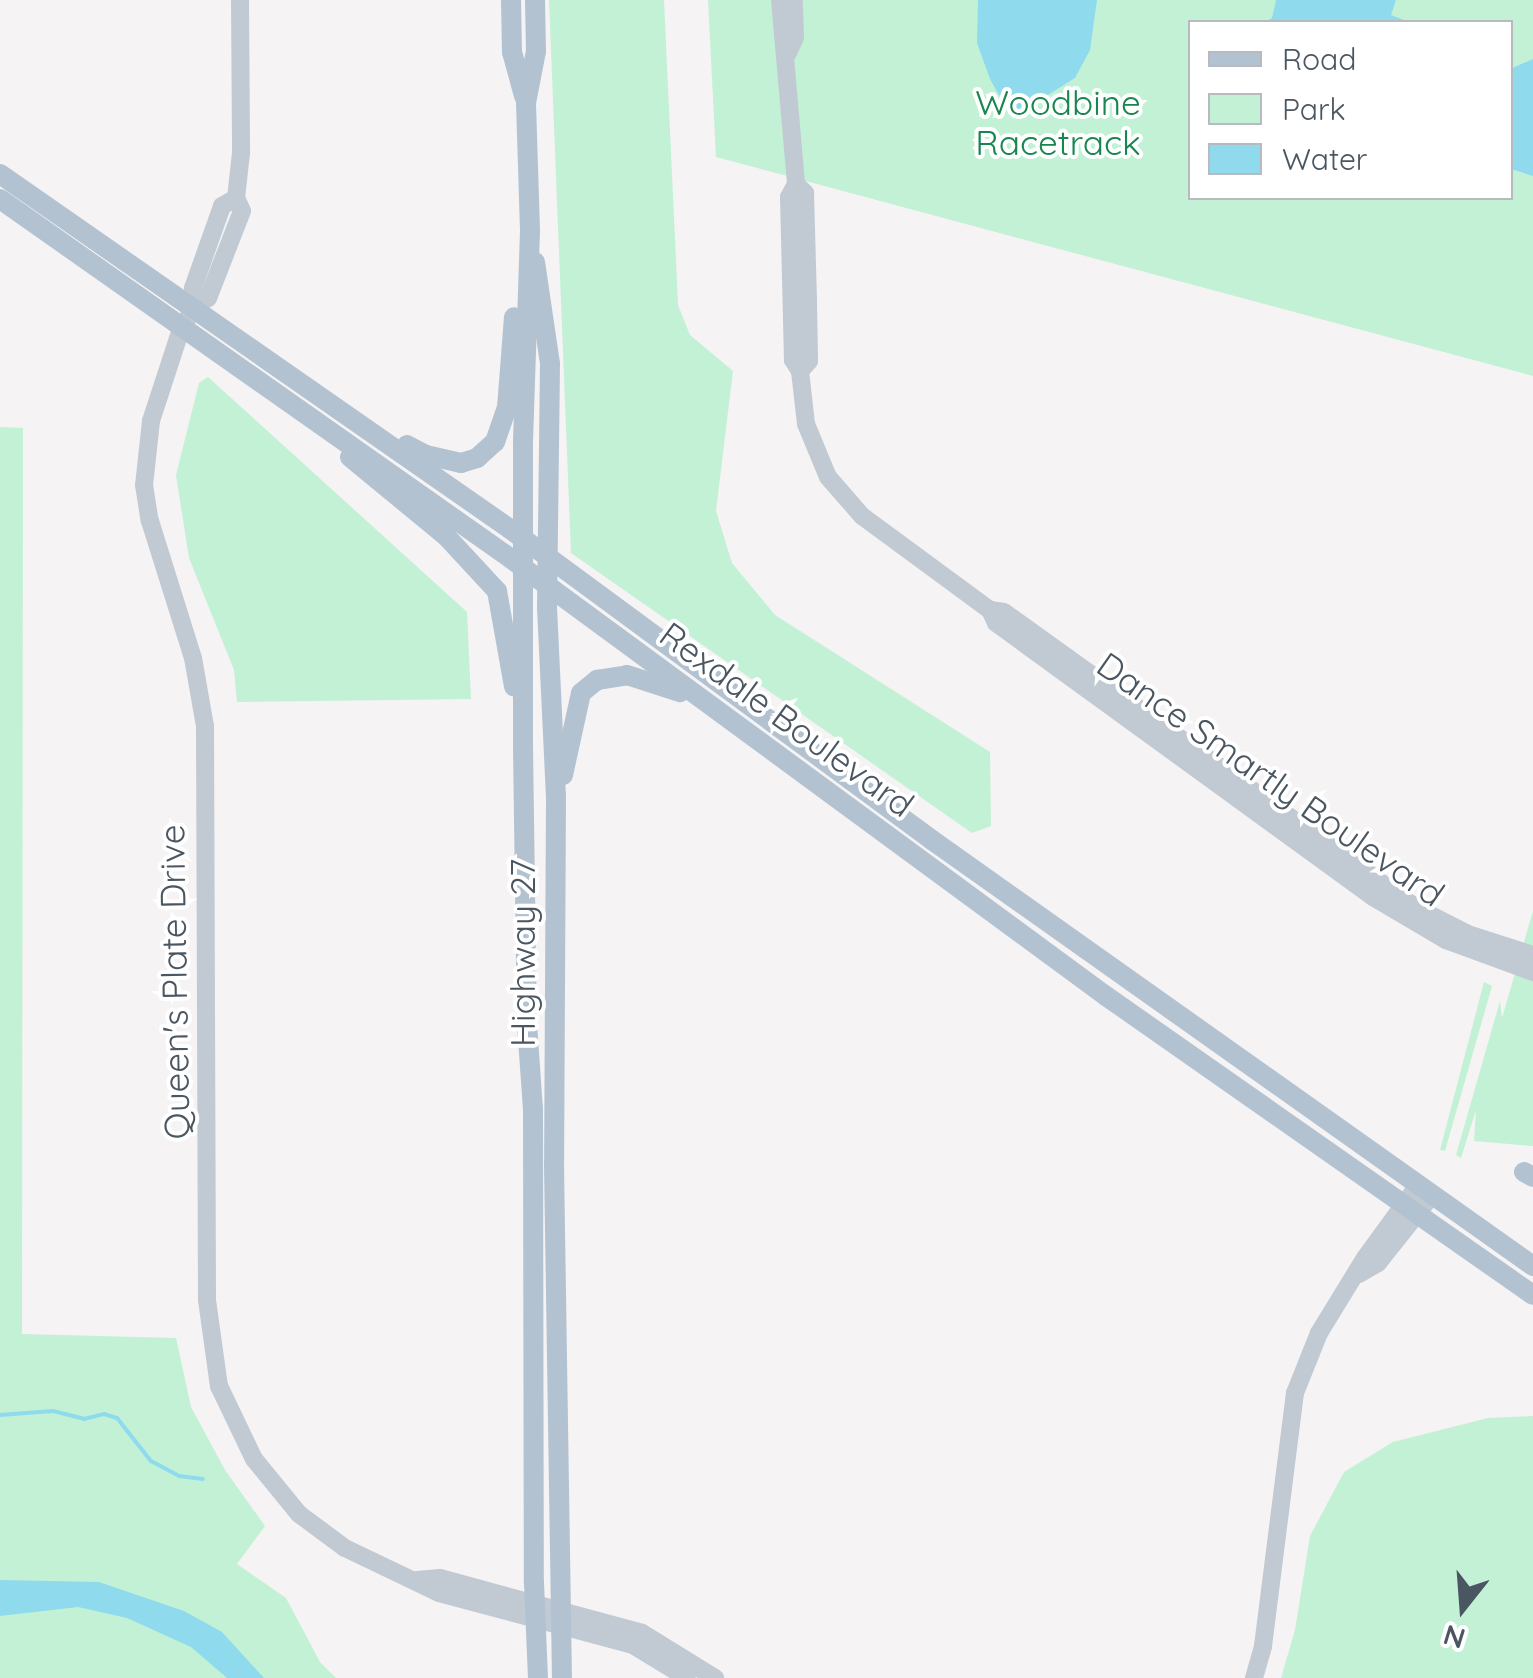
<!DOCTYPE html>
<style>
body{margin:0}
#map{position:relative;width:1533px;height:1678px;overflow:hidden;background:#f5f3f3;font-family:Quicksand,sans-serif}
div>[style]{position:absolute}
.green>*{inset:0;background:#c3f1d5}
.water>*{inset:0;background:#90daee}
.stream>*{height:4px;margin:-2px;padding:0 2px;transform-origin:2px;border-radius:2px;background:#90daee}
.minor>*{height:18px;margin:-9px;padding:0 9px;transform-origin:9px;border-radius:9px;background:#c1cad2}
.major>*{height:20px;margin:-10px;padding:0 10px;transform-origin:10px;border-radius:10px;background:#b3c2d1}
span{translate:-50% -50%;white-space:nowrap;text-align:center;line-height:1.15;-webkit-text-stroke:8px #fff;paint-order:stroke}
.park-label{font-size:35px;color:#17864f}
.street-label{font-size:35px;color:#4a5661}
.legend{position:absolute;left:1188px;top:20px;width:325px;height:180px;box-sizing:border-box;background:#fff;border:2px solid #b7bbc0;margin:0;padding:12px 18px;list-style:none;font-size:30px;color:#4a5661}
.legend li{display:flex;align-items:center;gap:20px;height:50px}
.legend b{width:50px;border:2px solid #b7bbc0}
.north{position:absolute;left:1413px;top:1558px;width:100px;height:100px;-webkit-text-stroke:8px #fff;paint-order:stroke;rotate:197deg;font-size:28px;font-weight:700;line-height:40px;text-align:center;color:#4a5661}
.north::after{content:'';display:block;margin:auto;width:35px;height:45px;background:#4a5661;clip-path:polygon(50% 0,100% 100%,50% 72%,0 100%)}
</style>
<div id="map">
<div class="green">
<div style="clip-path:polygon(549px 0,664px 0,678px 305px,690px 335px,733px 371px,716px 511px,732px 563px,775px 615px,990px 752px,991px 826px,972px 833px,571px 553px)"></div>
<div style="clip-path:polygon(evenodd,708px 0,1533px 0,1533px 376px,716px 157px,708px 0,1190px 22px,1510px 22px,1510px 198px,1190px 198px,1190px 22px)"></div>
<div style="clip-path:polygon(208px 377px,467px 612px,471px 699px,237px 702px,234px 670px,189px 558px,176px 475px,199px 383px)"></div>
<div style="clip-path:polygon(0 427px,23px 428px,22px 1334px,176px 1338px,191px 1407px,225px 1470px,265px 1526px,237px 1564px,286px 1598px,320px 1662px,336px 1678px,0 1678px)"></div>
<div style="clip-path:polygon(1533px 911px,1533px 1146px,1474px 1141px,1476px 1110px,1461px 1158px,1456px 1155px,1500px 1001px,1502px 1018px)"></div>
<div style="clip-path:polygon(1484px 982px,1492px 986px,1445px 1151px,1440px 1150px)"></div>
<div style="clip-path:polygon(1533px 1416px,1533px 1678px,1281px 1678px,1295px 1630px,1310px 1536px,1344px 1472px,1393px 1442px,1488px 1418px)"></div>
</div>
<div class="water">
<div style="clip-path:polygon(978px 0,1097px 0,1090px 50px,1075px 78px,1043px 98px,1029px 115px,1004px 104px,990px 79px,977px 43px)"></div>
<div style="clip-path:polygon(1276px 0,1396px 0,1391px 15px,1409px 22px,1265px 22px,1272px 18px)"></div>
<div style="clip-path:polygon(1533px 59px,1533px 176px,1511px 169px,1510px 69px)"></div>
<div style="clip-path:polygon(0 1580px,99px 1582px,184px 1611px,222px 1632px,264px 1678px,227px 1678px,191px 1647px,127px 1618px,78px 1607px,0 1616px)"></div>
</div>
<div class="stream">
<div style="left:0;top:1415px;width:53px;rotate:-4.3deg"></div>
<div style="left:53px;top:1411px;width:32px;rotate:14deg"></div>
<div style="left:84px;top:1419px;width:21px;rotate:-14deg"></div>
<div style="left:104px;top:1414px;width:14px;rotate:17deg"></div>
<div style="left:117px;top:1418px;width:55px;rotate:51.7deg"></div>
<div style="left:151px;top:1461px;width:32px;rotate:28deg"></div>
<div style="left:179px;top:1476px;width:24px;rotate:7deg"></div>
</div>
<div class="minor">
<div style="left:240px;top:0;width:153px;rotate:89.6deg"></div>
<div style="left:241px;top:153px;width:45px;rotate:96.3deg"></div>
<div style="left:236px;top:198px;width:14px;rotate:65deg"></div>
<div style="left:242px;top:211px;width:93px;rotate:111.3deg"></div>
<div style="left:208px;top:298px;width:15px;rotate:148deg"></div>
<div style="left:195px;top:306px;width:27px;rotate:121deg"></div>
<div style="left:181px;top:329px;width:97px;rotate:108.1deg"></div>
<div style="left:151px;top:421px;width:64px;rotate:96.2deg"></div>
<div style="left:144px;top:485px;width:36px;rotate:81deg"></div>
<div style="left:150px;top:521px;width:144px;rotate:72.6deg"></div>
<div style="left:193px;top:658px;width:69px;rotate:80deg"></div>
<div style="left:205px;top:726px;width:574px;rotate:89.8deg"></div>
<div style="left:207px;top:1300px;width:87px;rotate:82.1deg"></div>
<div style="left:219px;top:1386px;width:81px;rotate:64.4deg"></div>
<div style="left:254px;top:1459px;width:71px;rotate:50.7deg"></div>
<div style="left:299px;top:1514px;width:57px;rotate:36.5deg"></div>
<div style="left:345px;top:1548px;width:104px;rotate:25.6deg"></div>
<div style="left:439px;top:1593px;width:201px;rotate:15deg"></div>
<div style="left:633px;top:1645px;width:63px;rotate:31.4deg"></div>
<div style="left:780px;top:0;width:185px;rotate:85deg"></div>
<div style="left:796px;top:184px;width:15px;rotate:118deg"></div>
<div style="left:789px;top:197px;width:163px;rotate:88.6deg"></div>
<div style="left:793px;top:360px;width:13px;rotate:58deg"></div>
<div style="left:800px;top:371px;width:53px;rotate:83.5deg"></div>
<div style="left:806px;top:424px;width:57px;rotate:67.5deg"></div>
<div style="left:828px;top:477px;width:52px;rotate:48.9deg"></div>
<div style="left:862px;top:516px;width:159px;rotate:36.3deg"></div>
<div style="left:990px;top:610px;width:14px;rotate:65deg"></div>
<div style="left:996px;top:623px;width:466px;rotate:36deg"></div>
<div style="left:1373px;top:897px;width:85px;rotate:30.5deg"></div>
<div style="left:1446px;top:940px;width:93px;rotate:20.2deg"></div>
<div style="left:788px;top:53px;width:17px;rotate:-66deg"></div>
<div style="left:795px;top:37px;width:37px;rotate:-92deg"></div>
<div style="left:796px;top:184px;width:13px;rotate:45deg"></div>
<div style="left:805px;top:193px;width:109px;rotate:88.4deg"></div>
<div style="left:808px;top:302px;width:59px;rotate:89deg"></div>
<div style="left:809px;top:361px;width:13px;rotate:132deg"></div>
<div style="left:195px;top:306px;width:18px;rotate:-96deg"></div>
<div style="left:193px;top:288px;width:87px;rotate:-70.5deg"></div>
<div style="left:222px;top:206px;width:16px;rotate:-30deg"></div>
<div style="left:990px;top:610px;width:14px;rotate:8deg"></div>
<div style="left:1004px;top:612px;width:506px;rotate:35.67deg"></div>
<div style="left:1415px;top:907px;width:59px;rotate:27deg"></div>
<div style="left:1468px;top:934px;width:68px;rotate:17.9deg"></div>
<div style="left:1359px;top:1274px;width:22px;rotate:-30deg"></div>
<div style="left:1378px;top:1263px;width:87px;rotate:-51.5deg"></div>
<div style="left:417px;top:1580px;width:23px;rotate:-5deg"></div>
<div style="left:440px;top:1578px;width:209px;rotate:15.2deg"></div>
<div style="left:642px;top:1633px;width:86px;rotate:31.7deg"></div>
<div style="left:1254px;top:1678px;width:33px;rotate:-74deg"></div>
<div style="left:1263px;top:1646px;width:255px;rotate:-82.8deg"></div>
<div style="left:1295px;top:1393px;width:65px;rotate:-68.2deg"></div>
<div style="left:1319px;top:1333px;width:88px;rotate:-58.5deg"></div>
<div style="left:1365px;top:1258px;width:90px;rotate:-54deg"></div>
</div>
<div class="major">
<div style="left:511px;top:0;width:52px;rotate:88.9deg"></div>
<div style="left:512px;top:52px;width:46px;rotate:74.7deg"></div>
<div style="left:535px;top:0;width:51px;rotate:88.9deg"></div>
<div style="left:536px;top:51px;width:53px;rotate:100.9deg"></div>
<div style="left:526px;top:103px;width:128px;rotate:88.2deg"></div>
<div style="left:530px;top:231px;width:213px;rotate:91.9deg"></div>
<div style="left:523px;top:444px;width:303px;rotate:90deg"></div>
<div style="left:523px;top:747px;width:277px;rotate:89.2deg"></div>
<div style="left:527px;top:1024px;width:85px;rotate:86deg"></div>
<div style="left:533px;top:1109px;width:474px;rotate:89.9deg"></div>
<div style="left:534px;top:1583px;width:95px;rotate:87.6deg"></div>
<div style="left:0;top:174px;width:621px;rotate:34.84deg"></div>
<div style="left:510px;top:529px;width:524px;rotate:36.39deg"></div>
<div style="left:932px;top:840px;width:737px;rotate:35.33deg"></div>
<div style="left:0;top:199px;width:624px;rotate:35.14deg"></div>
<div style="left:510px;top:558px;width:740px;rotate:36.31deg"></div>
<div style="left:1106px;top:996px;width:521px;rotate:35deg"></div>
<div style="left:535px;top:262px;width:103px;rotate:81.6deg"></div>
<div style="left:550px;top:364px;width:243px;rotate:90.7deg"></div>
<div style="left:547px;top:607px;width:189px;rotate:87.3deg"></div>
<div style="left:556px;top:796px;width:369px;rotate:90.3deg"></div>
<div style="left:554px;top:1165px;width:513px;rotate:89.11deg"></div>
<div style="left:407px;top:445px;width:21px;rotate:28deg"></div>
<div style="left:426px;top:455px;width:36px;rotate:13deg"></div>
<div style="left:461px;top:463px;width:17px;rotate:-17deg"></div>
<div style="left:477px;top:458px;width:24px;rotate:-42deg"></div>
<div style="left:495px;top:442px;width:36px;rotate:-71deg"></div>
<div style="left:507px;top:408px;width:91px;rotate:-85.6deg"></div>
<div style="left:350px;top:457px;width:124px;rotate:39.5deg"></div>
<div style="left:446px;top:536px;width:75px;rotate:47.2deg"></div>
<div style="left:497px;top:591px;width:97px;rotate:79.9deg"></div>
<div style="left:563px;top:775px;width:84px;rotate:-77.6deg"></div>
<div style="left:581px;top:693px;width:21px;rotate:-39deg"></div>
<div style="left:597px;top:680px;width:30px;rotate:-9deg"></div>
<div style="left:627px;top:675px;width:56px;rotate:17.8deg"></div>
<div style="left:1524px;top:1172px;width:10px;rotate:29deg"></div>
</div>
<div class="park-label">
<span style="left:1058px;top:122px">Woodbine<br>Racetrack</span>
</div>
<div class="street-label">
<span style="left:787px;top:719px;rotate:36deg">Rexdale Boulevard</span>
<span style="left:1271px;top:779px;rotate:35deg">Dance Smartly Boulevard</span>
<span style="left:522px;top:953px;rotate:-90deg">Highway 27</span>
<span style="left:174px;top:982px;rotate:-91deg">Queen's Plate Drive</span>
</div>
<ul class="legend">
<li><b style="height:12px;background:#b3c2d1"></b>Road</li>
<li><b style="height:28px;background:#c3f1d5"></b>Park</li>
<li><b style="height:28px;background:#90daee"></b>Water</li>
</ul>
<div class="north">N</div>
</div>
